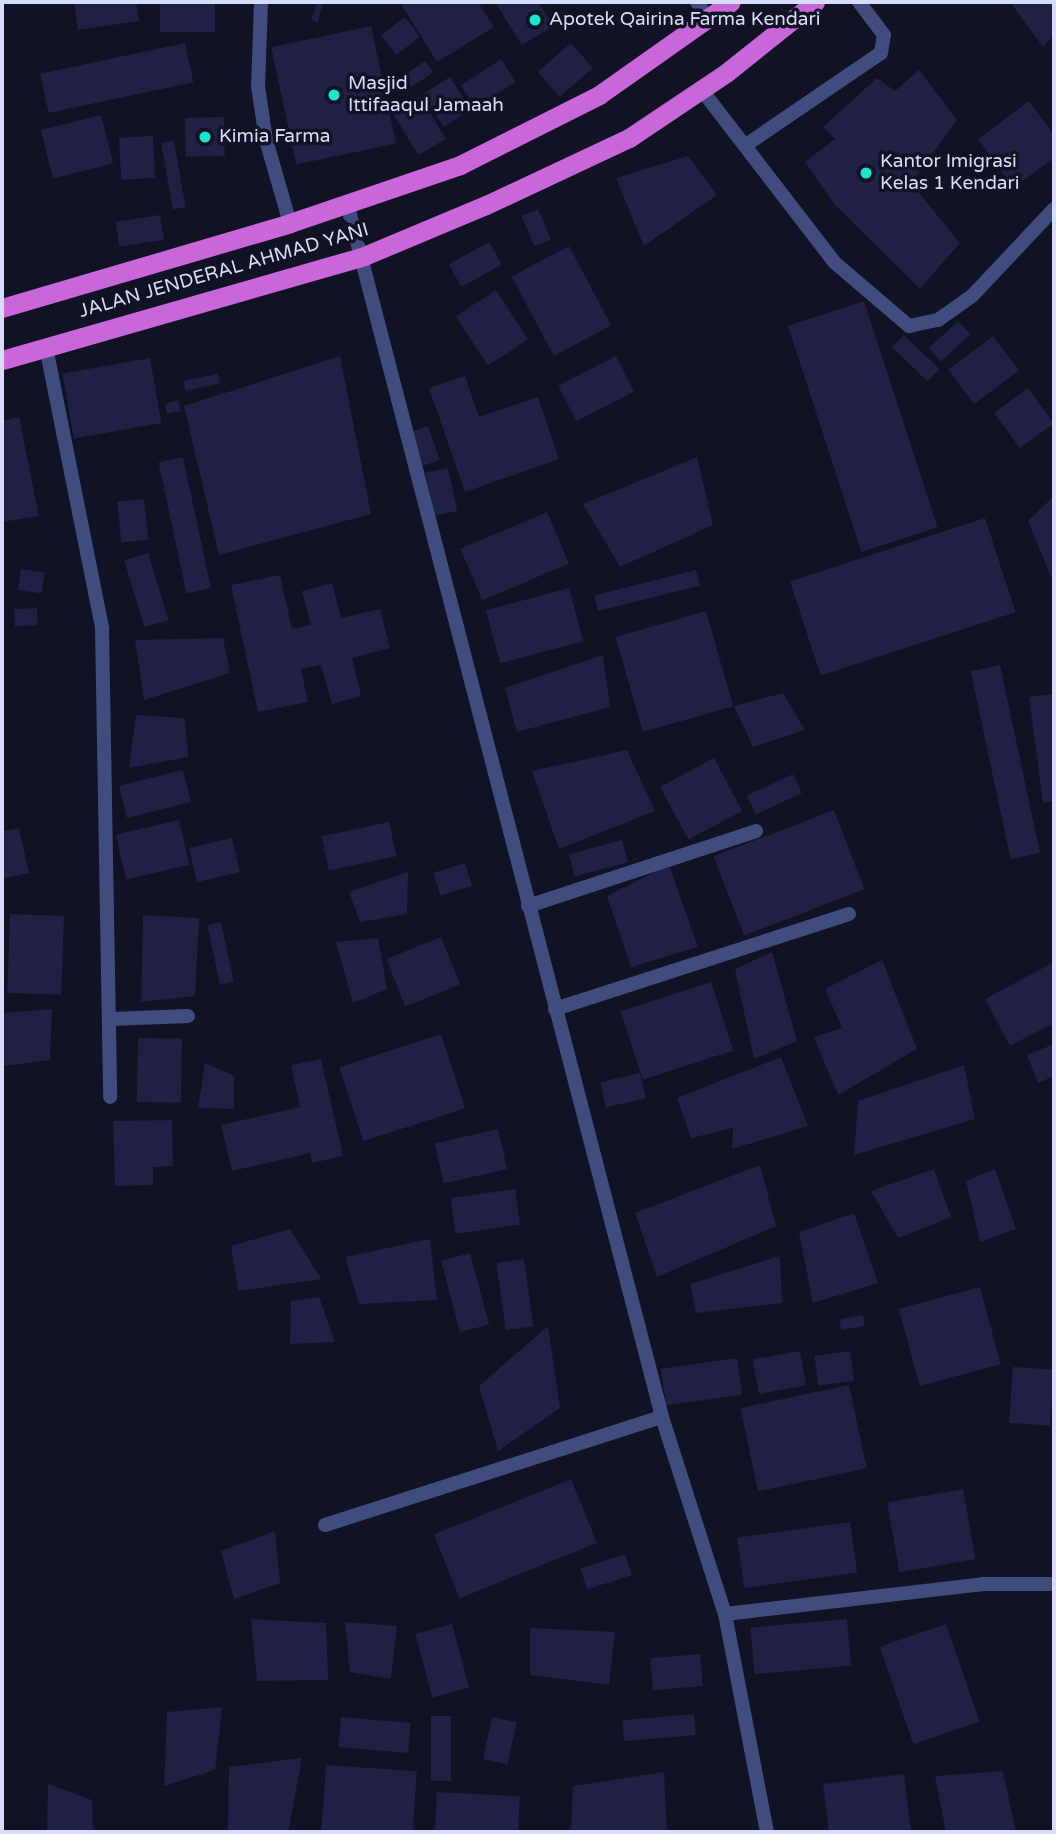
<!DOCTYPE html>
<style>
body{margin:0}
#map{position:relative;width:1056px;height:1834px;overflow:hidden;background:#111224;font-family:"Varela Round",sans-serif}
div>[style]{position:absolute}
.building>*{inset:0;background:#1f2043;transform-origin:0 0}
.service>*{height:14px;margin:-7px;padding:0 7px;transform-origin:7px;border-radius:7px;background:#414c7e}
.minor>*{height:14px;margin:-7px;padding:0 7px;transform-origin:7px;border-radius:7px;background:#414c7e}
.trunk>*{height:19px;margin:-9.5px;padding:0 9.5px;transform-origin:9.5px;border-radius:9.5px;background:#c866da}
.dots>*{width:19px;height:19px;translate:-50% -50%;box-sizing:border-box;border:4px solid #111224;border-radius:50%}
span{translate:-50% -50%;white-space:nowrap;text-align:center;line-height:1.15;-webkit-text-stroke:7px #111224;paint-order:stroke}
.poi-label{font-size:19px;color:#d8dcfb}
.left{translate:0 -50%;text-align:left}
.street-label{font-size:19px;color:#d8dcfb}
.frame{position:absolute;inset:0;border:4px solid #d8dcfb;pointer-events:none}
</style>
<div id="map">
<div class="building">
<div style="clip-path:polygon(74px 2px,136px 2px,139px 21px,78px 30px)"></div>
<div style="left:160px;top:2px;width:55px;height:30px"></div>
<div style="clip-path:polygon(317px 2px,323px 2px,318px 22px,311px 20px)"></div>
<div style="clip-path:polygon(400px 2px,478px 2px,494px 27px,437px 62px)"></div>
<div style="clip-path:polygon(495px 2px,538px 2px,553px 26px,522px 45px)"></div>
<div style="clip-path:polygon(1010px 2px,1054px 2px,1054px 35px,1043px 47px)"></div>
<div style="left:405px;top:17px;width:25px;height:30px;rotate:53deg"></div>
<div style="left:371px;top:26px;width:120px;height:102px;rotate:78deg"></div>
<div style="left:185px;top:43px;width:40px;height:148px;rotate:78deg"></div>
<div style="left:571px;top:43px;width:33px;height:44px;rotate:49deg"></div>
<div style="left:501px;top:59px;width:27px;height:48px;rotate:57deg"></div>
<div style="left:425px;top:61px;width:14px;height:26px;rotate:56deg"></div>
<div style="clip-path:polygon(919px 70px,957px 120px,911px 183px,960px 243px,920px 289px,835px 205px,805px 162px,835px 139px,823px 127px,877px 78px,895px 91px)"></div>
<div style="left:450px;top:77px;width:39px;height:32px;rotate:58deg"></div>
<div style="left:420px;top:96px;width:50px;height:32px;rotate:59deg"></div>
<div style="clip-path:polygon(1029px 101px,1054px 135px,1054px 158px,1013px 188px,978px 139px)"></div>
<div style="left:101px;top:115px;width:50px;height:62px;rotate:76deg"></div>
<div style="left:224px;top:117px;width:39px;height:39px;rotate:89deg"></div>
<div style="left:153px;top:136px;width:42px;height:34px;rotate:87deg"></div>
<div style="left:174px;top:141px;width:67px;height:13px;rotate:80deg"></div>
<div style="clip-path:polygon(688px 156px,717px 195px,644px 246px,616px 178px)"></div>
<div style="left:538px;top:209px;width:33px;height:18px;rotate:67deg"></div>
<div style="left:160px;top:215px;width:25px;height:45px;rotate:81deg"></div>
<div style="left:489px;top:242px;width:26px;height:46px;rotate:61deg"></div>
<div style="left:569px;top:246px;width:90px;height:65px;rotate:62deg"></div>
<div style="left:496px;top:290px;width:59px;height:48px;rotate:57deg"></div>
<div style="left:864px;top:301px;width:238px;height:80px;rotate:72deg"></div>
<div style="left:958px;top:321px;width:18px;height:40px;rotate:47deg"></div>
<div style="left:904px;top:335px;width:49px;height:17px;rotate:44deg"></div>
<div style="left:993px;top:336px;width:43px;height:56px;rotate:53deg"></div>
<div style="clip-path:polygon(340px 356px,371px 514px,219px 555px,184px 406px)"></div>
<div style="left:616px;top:356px;width:40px;height:65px;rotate:63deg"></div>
<div style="left:150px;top:358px;width:66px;height:89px;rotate:80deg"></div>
<div style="left:218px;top:374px;width:10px;height:35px;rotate:79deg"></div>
<div style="clip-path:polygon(465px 376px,479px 417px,538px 397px,559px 459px,465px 492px,429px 388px)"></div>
<div style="left:1028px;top:388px;width:44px;height:42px;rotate:54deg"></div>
<div style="clip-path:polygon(178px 400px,181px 411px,167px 414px,165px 404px)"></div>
<div style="clip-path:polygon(19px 417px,39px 516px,2px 522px,2px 421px)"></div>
<div style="left:428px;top:426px;width:36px;height:18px;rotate:71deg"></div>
<div style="left:183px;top:457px;width:134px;height:25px;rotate:78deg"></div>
<div style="clip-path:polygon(697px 457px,713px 525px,620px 567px,583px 504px)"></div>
<div style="left:448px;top:468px;width:44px;height:23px;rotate:78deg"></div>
<div style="clip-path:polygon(1054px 496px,1054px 584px,1028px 521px)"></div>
<div style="left:144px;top:499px;width:41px;height:27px;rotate:84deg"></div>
<div style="left:547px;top:512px;width:56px;height:94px;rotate:67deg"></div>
<div style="left:985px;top:518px;width:99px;height:205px;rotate:72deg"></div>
<div style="left:148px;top:553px;width:70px;height:25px;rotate:73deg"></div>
<div style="left:21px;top:569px;width:24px;height:21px;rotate:9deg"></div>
<div style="left:696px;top:570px;width:16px;height:105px;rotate:76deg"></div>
<div style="clip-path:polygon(280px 575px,292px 629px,311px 625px,302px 591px,332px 583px,341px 618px,380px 609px,390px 648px,352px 658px,361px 696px,332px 704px,321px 665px,301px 669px,308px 702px,258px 712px,231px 585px)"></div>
<div style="left:569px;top:588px;width:55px;height:86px;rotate:75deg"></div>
<div style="left:37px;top:608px;width:17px;height:23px;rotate:87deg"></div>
<div style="left:706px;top:611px;width:99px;height:94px;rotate:74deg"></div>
<div style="clip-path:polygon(223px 638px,230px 673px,144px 700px,135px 640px)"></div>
<div style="clip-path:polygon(603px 655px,610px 707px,517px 732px,505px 688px)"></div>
<div style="left:1000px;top:665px;width:192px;height:30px;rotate:78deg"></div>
<div style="clip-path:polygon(783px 693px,805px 730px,753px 747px,734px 706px)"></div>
<div style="clip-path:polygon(1054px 694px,1054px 801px,1043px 803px,1029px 697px)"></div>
<div style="clip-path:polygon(136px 715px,185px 718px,188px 757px,129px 768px)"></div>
<div style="clip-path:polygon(627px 750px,655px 811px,559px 849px,532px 771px)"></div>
<div style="left:714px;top:758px;width:60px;height:61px;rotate:62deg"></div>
<div style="left:183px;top:770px;width:33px;height:66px;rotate:76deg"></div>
<div style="left:793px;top:774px;width:21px;height:51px;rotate:65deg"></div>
<div style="left:834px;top:810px;width:85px;height:129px;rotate:69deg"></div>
<div style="left:179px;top:820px;width:46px;height:65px;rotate:77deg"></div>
<div style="left:389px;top:822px;width:35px;height:69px;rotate:78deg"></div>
<div style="clip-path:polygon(19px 828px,29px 873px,2px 879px,2px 831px)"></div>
<div style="left:232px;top:838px;width:35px;height:44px;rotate:77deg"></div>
<div style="left:622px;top:840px;width:23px;height:55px;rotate:75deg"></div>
<div style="left:465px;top:863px;width:24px;height:33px;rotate:73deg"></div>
<div style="clip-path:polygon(669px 865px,698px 947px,631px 967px,607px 896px)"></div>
<div style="clip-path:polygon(408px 872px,407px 914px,360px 922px,349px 892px)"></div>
<div style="left:10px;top:914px;width:54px;height:79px;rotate:2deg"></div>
<div style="clip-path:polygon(143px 915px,199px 918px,195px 996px,141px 1002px)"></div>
<div style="left:221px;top:922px;width:61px;height:14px;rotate:78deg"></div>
<div style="left:441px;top:937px;width:51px;height:59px;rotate:68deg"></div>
<div style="clip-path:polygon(378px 938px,387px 989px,353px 1003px,336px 942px)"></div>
<div style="clip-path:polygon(772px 952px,797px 1041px,754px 1059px,735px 969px)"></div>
<div style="clip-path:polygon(882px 960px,917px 1049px,838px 1095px,814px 1037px,842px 1028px,825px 989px)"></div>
<div style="clip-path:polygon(1054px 962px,1054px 1023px,1010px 1046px,985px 999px)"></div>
<div style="left:711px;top:982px;width:72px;height:95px;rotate:72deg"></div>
<div style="clip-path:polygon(52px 1009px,50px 1060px,2px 1066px,2px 1013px)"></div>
<div style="left:441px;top:1034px;width:78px;height:107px;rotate:72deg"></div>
<div style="left:138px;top:1038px;width:44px;height:64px;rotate:1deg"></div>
<div style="clip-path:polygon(1054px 1044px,1054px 1076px,1038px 1083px,1027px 1055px)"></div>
<div style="clip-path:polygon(781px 1057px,808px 1126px,732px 1149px,733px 1128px,691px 1138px,677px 1098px)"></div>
<div style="clip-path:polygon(321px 1059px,343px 1156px,312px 1163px,310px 1153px,232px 1171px,221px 1125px,300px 1107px,291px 1065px)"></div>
<div style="clip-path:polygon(205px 1063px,234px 1076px,234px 1109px,198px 1108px)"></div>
<div style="clip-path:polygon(964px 1065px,975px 1119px,854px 1155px,858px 1101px)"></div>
<div style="left:640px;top:1073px;width:26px;height:41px;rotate:77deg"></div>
<div style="clip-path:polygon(172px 1120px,173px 1166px,153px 1167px,153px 1185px,115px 1186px,113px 1121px)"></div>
<div style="left:498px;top:1129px;width:41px;height:65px;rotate:77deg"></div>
<div style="clip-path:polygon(760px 1165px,776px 1226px,657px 1277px,635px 1213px)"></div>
<div style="clip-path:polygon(934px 1169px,951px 1217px,898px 1238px,871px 1191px)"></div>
<div style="clip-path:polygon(995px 1169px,1016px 1229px,980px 1242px,966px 1181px)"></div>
<div style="left:515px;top:1189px;width:36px;height:65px;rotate:82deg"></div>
<div style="clip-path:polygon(854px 1213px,878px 1283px,813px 1303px,799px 1232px)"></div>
<div style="clip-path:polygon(290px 1229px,321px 1279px,238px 1291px,231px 1246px)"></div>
<div style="clip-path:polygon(430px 1239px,437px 1300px,359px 1304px,345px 1257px)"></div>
<div style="left:470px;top:1253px;width:74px;height:30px;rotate:75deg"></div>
<div style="clip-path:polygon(780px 1256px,782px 1303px,696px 1313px,690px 1284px)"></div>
<div style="left:524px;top:1259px;width:68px;height:28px;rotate:82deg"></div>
<div style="left:980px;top:1287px;width:80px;height:84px;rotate:75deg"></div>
<div style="clip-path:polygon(319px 1297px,335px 1342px,290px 1344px,291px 1301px)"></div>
<div style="left:863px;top:1315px;width:11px;height:24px;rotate:80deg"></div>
<div style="clip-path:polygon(548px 1326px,560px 1408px,498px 1451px,479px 1386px)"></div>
<div style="left:800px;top:1351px;width:35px;height:48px;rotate:80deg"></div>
<div style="left:850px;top:1351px;width:30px;height:36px;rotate:82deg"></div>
<div style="left:737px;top:1358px;width:37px;height:77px;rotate:82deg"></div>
<div style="left:1013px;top:1367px;width:41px;height:56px;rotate:4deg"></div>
<div style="left:849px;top:1385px;width:85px;height:111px;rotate:78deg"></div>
<div style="left:571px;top:1479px;width:69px;height:148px;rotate:68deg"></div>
<div style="left:963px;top:1489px;width:71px;height:77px;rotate:80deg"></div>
<div style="left:850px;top:1522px;width:51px;height:114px;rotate:82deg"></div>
<div style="clip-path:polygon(275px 1531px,280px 1583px,234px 1599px,221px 1551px)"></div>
<div style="left:625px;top:1554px;width:22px;height:47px;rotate:72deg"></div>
<div style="clip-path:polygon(251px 1619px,326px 1623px,328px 1680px,257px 1681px)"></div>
<div style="left:847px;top:1619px;width:47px;height:97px;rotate:85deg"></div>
<div style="clip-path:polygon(345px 1622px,397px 1626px,391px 1679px,350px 1672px)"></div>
<div style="left:452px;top:1624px;width:66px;height:38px;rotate:75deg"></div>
<div style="left:946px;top:1624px;width:103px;height:70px;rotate:71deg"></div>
<div style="clip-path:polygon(530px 1628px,615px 1632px,609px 1685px,530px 1675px)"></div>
<div style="left:700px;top:1654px;width:32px;height:50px;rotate:85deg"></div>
<div style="clip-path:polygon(222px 1707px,215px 1770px,164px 1786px,167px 1712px)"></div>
<div style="left:694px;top:1714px;width:21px;height:72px;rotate:85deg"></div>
<div style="left:431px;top:1716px;width:20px;height:65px"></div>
<div style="left:341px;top:1717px;width:70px;height:30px;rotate:5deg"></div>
<div style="left:492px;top:1717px;width:25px;height:43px;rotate:12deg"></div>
<div style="clip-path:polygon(302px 1758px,288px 1832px,228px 1832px,229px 1767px)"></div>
<div style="left:326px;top:1765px;width:91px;height:67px;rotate:4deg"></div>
<div style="clip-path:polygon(1003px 1771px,1016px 1832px,946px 1832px,935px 1776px)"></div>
<div style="clip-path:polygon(664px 1772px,667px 1832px,571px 1832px,573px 1786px)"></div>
<div style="clip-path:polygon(904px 1774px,911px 1832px,829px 1832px,823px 1784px)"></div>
<div style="clip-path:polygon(48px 1784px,92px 1800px,93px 1832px,47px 1832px)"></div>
<div style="left:437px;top:1792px;width:83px;height:40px;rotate:3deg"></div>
</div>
<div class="service">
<div style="left:697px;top:2px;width:22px;rotate:56deg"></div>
<div style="left:701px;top:89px;width:218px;rotate:52.4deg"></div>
<div style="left:834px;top:262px;width:99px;rotate:40.5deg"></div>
<div style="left:909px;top:326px;width:30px;rotate:-12deg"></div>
<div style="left:938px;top:320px;width:42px;rotate:-35.2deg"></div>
<div style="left:972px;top:296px;width:120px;rotate:-46.7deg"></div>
<div style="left:746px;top:145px;width:163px;rotate:-34.3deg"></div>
<div style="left:881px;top:53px;width:18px;rotate:-81deg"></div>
<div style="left:884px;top:35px;width:41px;rotate:-127.1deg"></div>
<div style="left:555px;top:1009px;width:309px;rotate:-17.9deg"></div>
</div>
<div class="minor">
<div style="left:261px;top:2px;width:84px;rotate:92deg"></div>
<div style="left:258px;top:86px;width:55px;rotate:81.6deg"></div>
<div style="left:266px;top:140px;width:86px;rotate:73.9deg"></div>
<div style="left:347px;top:203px;width:1254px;rotate:75.45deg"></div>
<div style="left:662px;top:1417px;width:207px;rotate:72.3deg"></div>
<div style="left:725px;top:1614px;width:222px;rotate:79.1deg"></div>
<div style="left:46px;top:347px;width:287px;rotate:78.7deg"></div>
<div style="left:102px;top:628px;width:469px;rotate:89deg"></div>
<div style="left:528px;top:906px;width:240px;rotate:-18.2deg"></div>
<div style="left:111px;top:1019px;width:77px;rotate:-2.2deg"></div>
<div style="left:325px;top:1525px;width:354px;rotate:-17.8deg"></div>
<div style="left:725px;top:1614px;width:260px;rotate:-6.6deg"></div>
<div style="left:983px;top:1584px;width:71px"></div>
</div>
<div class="trunk">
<div style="left:2px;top:308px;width:300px;rotate:-16.4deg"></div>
<div style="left:290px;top:223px;width:180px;rotate:-18.8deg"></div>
<div style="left:460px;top:165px;width:156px;rotate:-26.7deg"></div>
<div style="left:599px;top:95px;width:161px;rotate:-35.2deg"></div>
<div style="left:2px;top:360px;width:377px;rotate:-16deg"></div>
<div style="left:364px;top:256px;width:132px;rotate:-22.7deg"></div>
<div style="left:486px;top:205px;width:158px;rotate:-25.1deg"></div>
<div style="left:629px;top:138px;width:117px;rotate:-33.8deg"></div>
<div style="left:726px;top:73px;width:114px;rotate:-38.6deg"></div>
</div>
<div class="dots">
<div style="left:535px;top:20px;background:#18e7cf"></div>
<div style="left:334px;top:95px;background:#18e7cf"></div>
<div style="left:205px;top:137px;background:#18e7cf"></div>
<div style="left:866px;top:173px;background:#18e7cf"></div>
</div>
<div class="poi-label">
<span class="left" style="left:549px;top:20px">Apotek Qairina Farma Kendari</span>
<span class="left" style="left:348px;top:95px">Masjid<br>Ittifaaqul Jamaah</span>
<span class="left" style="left:219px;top:137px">Kimia Farma</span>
<span class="left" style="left:880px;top:173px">Kantor Imigrasi<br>Kelas 1 Kendari</span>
</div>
<div class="street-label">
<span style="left:224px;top:271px;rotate:-16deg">JALAN JENDERAL AHMAD YANI</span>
</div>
<div class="frame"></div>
</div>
